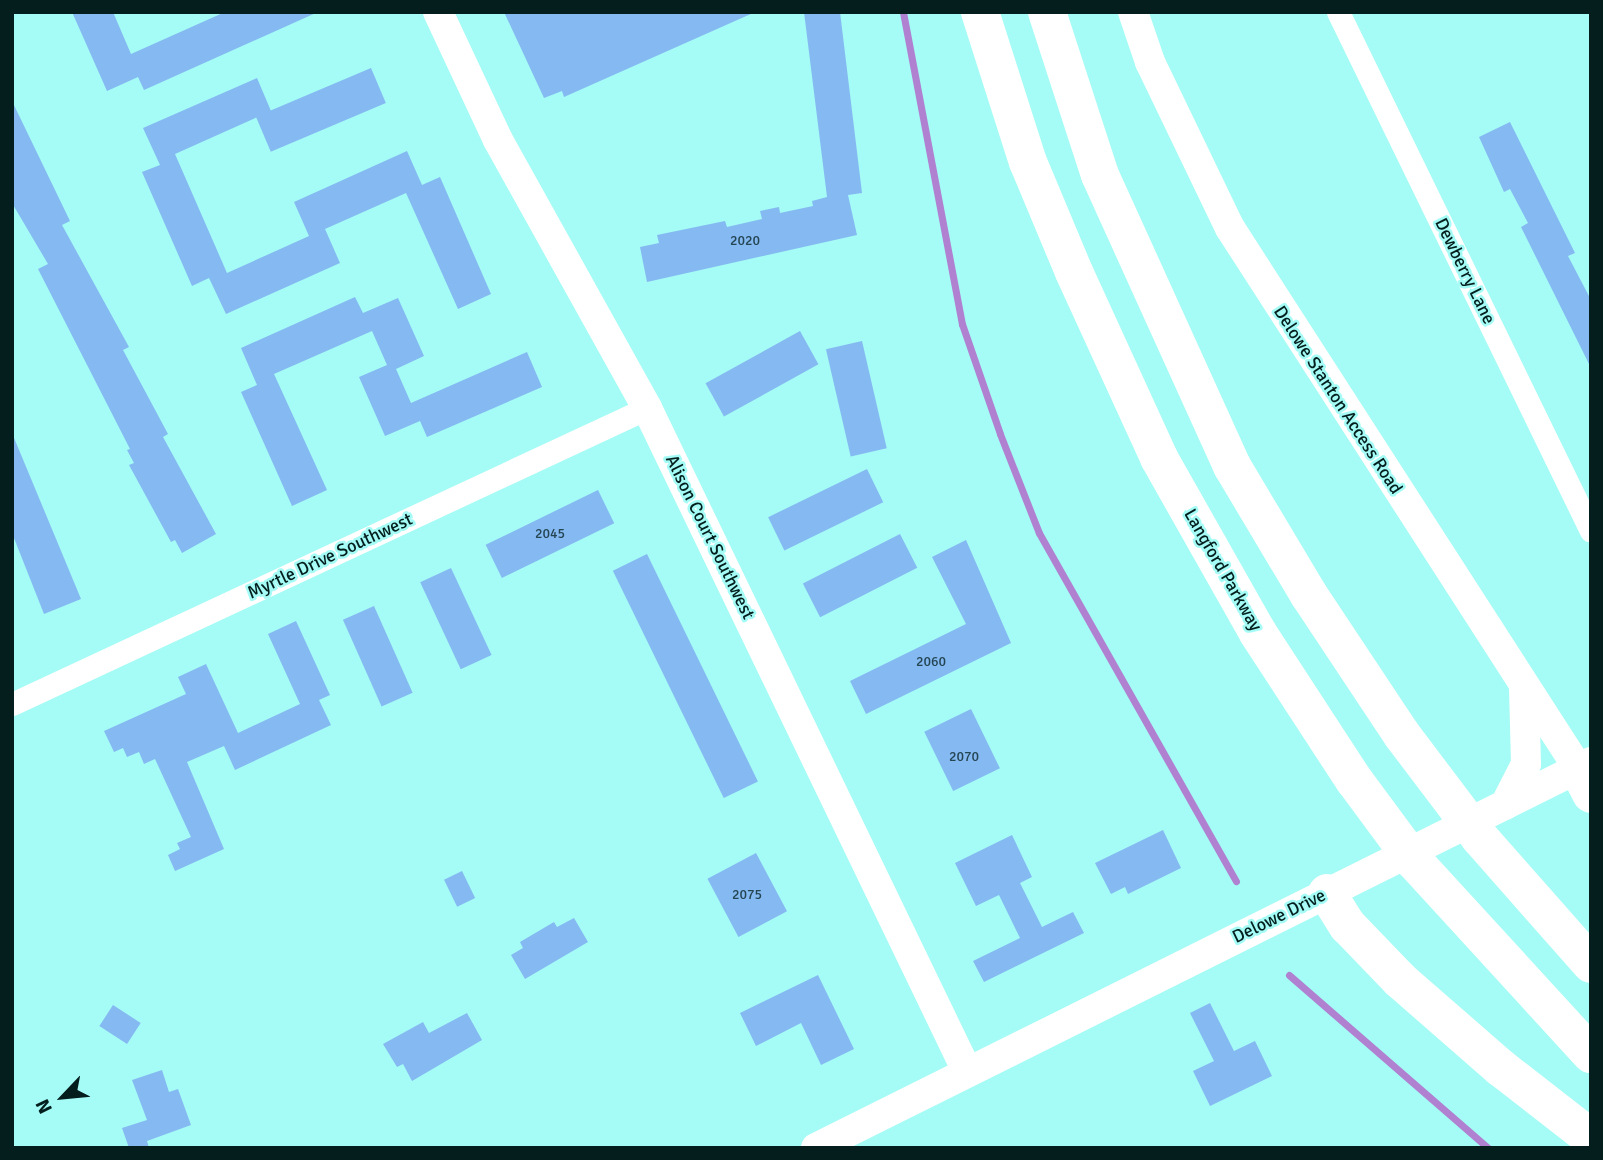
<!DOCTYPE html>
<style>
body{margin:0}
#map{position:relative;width:1603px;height:1160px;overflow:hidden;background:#a5fbf5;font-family:Signika,sans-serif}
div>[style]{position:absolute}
.stream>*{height:7px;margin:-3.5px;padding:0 3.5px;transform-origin:3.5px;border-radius:3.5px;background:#b081d0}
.building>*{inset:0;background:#85b9f2;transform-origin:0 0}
.minor>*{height:23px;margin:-11.5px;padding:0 11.5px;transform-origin:11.5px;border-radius:11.5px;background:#fff}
.tertiary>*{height:30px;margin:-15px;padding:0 15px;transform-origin:15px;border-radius:15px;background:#fff}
.motorway>*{height:38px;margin:-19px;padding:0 19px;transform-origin:19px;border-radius:19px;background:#fff}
span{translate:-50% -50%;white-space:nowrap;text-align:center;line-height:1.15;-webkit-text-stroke:5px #a5fbf5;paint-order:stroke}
.number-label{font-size:14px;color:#244552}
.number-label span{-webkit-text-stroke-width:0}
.street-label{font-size:18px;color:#031e1d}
.frame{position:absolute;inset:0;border:14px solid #031e1d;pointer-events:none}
.north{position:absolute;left:28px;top:1062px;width:70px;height:70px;-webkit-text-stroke:5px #a5fbf5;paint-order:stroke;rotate:244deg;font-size:19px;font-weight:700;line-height:28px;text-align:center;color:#031e1d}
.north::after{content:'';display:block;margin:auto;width:24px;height:32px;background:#031e1d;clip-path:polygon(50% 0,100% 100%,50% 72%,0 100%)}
</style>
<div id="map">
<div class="stream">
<div style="left:903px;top:12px;width:318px;rotate:79.3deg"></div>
<div style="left:962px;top:324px;width:116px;rotate:70.9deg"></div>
<div style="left:1000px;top:434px;width:106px;rotate:68.5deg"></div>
<div style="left:1039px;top:533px;width:400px;rotate:60.5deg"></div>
<div style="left:1289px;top:975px;width:264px;rotate:41deg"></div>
</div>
<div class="building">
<div style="clip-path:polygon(72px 12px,113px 12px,131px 54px,225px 12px,318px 12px,144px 90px,138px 77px,107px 91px)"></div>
<div style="clip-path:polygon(504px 12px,753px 12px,753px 13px,564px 97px,562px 91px,544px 98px)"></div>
<div style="clip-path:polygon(804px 12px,840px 12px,862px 193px,848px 195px,857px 235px,647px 282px,640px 247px,659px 243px,657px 235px,725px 221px,727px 227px,762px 219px,760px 211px,779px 207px,780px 213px,813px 206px,812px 201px,827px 197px)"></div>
<div style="left:371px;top:68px;width:38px;height:125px;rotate:67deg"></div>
<div style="clip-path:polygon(257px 78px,271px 111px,175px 154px,227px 273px,309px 236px,294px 202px,407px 151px,422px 185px,440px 177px,491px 294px,458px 309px,406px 193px,325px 229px,340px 263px,226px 314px,209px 278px,192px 286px,142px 172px,160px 165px,143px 128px)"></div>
<div style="clip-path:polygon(12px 101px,70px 221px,62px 225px,129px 347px,123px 350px,168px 434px,163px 437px,216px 534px,182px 553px,175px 540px,171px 542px,129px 465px,134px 463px,127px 450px,130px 449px,38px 269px,48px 264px,12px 203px)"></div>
<div style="clip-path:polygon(1510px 122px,1575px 253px,1568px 256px,1591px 300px,1591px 368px,1521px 227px,1528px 223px,1510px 189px,1504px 192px,1479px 137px)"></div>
<div style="clip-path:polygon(355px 297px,363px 313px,398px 298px,424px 356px,396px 369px,411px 403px,527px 352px,542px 387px,427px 437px,420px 421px,385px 436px,359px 377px,387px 365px,372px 331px,274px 374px,327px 490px,292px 506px,241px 392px,257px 385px,241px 348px)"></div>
<div style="left:800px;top:331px;width:38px;height:108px;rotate:61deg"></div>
<div style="left:862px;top:341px;width:110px;height:37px;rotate:77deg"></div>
<div style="clip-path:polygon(12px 433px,81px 599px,44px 614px,12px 533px)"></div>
<div style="left:867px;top:469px;width:37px;height:110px;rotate:64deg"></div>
<div style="left:598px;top:490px;width:37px;height:125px;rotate:64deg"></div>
<div style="left:900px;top:534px;width:38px;height:109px;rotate:63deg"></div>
<div style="clip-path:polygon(966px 540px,1011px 643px,866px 714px,850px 681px,966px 624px,932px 557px)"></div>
<div style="left:647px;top:554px;width:253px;height:38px;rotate:64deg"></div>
<div style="left:451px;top:568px;width:96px;height:34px;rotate:65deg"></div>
<div style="left:374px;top:606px;width:95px;height:34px;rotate:66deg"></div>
<div style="clip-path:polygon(296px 621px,330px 695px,319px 700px,331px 725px,235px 770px,224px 746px,187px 762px,224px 849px,175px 871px,168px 855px,180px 849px,177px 843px,191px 837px,155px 759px,144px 764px,139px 752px,127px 757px,123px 748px,114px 752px,104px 731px,186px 694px,178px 677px,206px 664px,238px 733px,300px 704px,268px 634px)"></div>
<div style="left:971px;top:709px;width:66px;height:52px;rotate:64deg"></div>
<div style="clip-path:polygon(1163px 830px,1181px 868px,1128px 894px,1125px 887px,1111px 894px,1095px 863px)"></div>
<div style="clip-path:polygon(1012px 835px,1032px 877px,1020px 883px,1042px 927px,1073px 912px,1084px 933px,984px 982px,973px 961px,1020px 938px,999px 895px,976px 906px,955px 863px)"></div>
<div style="left:756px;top:853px;width:66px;height:55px;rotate:62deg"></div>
<div style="left:462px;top:871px;width:30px;height:20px;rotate:64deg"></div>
<div style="clip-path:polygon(574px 918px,588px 942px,525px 979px,511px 955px,523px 948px,520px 942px,554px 922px,557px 927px)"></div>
<div style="clip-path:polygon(818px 975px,854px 1049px,821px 1065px,801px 1023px,756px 1046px,740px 1013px)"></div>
<div style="clip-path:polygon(1210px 1003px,1234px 1051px,1255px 1041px,1272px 1076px,1210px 1106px,1193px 1071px,1214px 1061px,1190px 1013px)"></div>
<div style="left:113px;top:1005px;width:33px;height:25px;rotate:33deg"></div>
<div style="clip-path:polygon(467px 1013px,482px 1040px,412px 1081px,403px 1064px,397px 1067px,383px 1044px,423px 1022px,429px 1033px)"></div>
<div style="clip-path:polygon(162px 1070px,169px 1092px,178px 1089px,191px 1125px,147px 1141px,149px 1148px,129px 1148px,122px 1128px,147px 1120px,132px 1080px)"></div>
</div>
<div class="minor">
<div style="left:1338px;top:12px;width:577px;rotate:64.01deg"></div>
<div style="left:12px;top:704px;width:701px;rotate:-24.99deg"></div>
</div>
<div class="tertiary">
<div style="left:438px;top:12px;width:141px;rotate:64.9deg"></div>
<div style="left:498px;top:140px;width:307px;rotate:60.9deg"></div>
<div style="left:647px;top:408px;width:736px;rotate:64.24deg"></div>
<div style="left:1133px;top:12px;width:53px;rotate:71.2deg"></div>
<div style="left:1150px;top:62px;width:184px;rotate:64.3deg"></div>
<div style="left:1230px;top:228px;width:642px;rotate:57.2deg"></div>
<div style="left:1505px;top:805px;width:46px;rotate:-62.9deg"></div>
<div style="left:1526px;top:764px;width:75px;rotate:-91.5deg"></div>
<div style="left:816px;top:1148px;width:866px;rotate:-26.48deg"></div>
</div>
<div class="motorway">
<div style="left:980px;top:12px;width:157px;rotate:72.3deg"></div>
<div style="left:1028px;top:162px;width:119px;rotate:67.3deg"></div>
<div style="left:1074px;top:272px;width:205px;rotate:65.4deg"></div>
<div style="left:1159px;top:458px;width:201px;rotate:60.5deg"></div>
<div style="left:1258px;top:633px;width:176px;rotate:56.9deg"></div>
<div style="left:1354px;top:780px;width:101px;rotate:53.5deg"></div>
<div style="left:1414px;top:861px;width:262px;rotate:47.5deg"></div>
<div style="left:1047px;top:12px;width:171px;rotate:72deg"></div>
<div style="left:1100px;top:175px;width:320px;rotate:65.6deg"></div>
<div style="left:1232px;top:466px;width:150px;rotate:59.2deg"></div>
<div style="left:1309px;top:595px;width:168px;rotate:56.4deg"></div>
<div style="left:1402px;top:735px;width:129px;rotate:52.9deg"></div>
<div style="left:1480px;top:838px;width:168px;rotate:48.6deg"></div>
<div style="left:1578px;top:768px;width:29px;rotate:63deg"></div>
<div style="left:1327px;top:893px;width:39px;rotate:58deg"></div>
<div style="left:1348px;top:926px;width:75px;rotate:46.1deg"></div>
<div style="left:1400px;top:980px;width:134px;rotate:41.1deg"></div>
<div style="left:1501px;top:1068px;width:114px;rotate:37.9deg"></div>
</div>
<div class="number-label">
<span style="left:745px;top:241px">2020</span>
<span style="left:550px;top:534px">2045</span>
<span style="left:931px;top:662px">2060</span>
<span style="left:964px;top:757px">2070</span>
<span style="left:747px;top:895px">2075</span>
</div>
<div class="street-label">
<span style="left:1465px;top:271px;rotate:64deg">Dewberry Lane</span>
<span style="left:1338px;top:400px;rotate:57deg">Delowe Stanton Access Road</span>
<span style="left:710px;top:537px;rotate:64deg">Alison Court Southwest</span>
<span style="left:330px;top:556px;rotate:-25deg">Myrtle Drive Southwest</span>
<span style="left:1223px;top:570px;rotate:60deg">Langford Parkway</span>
<span style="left:1279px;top:916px;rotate:-26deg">Delowe Drive</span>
</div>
<div class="frame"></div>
<div class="north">N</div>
</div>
